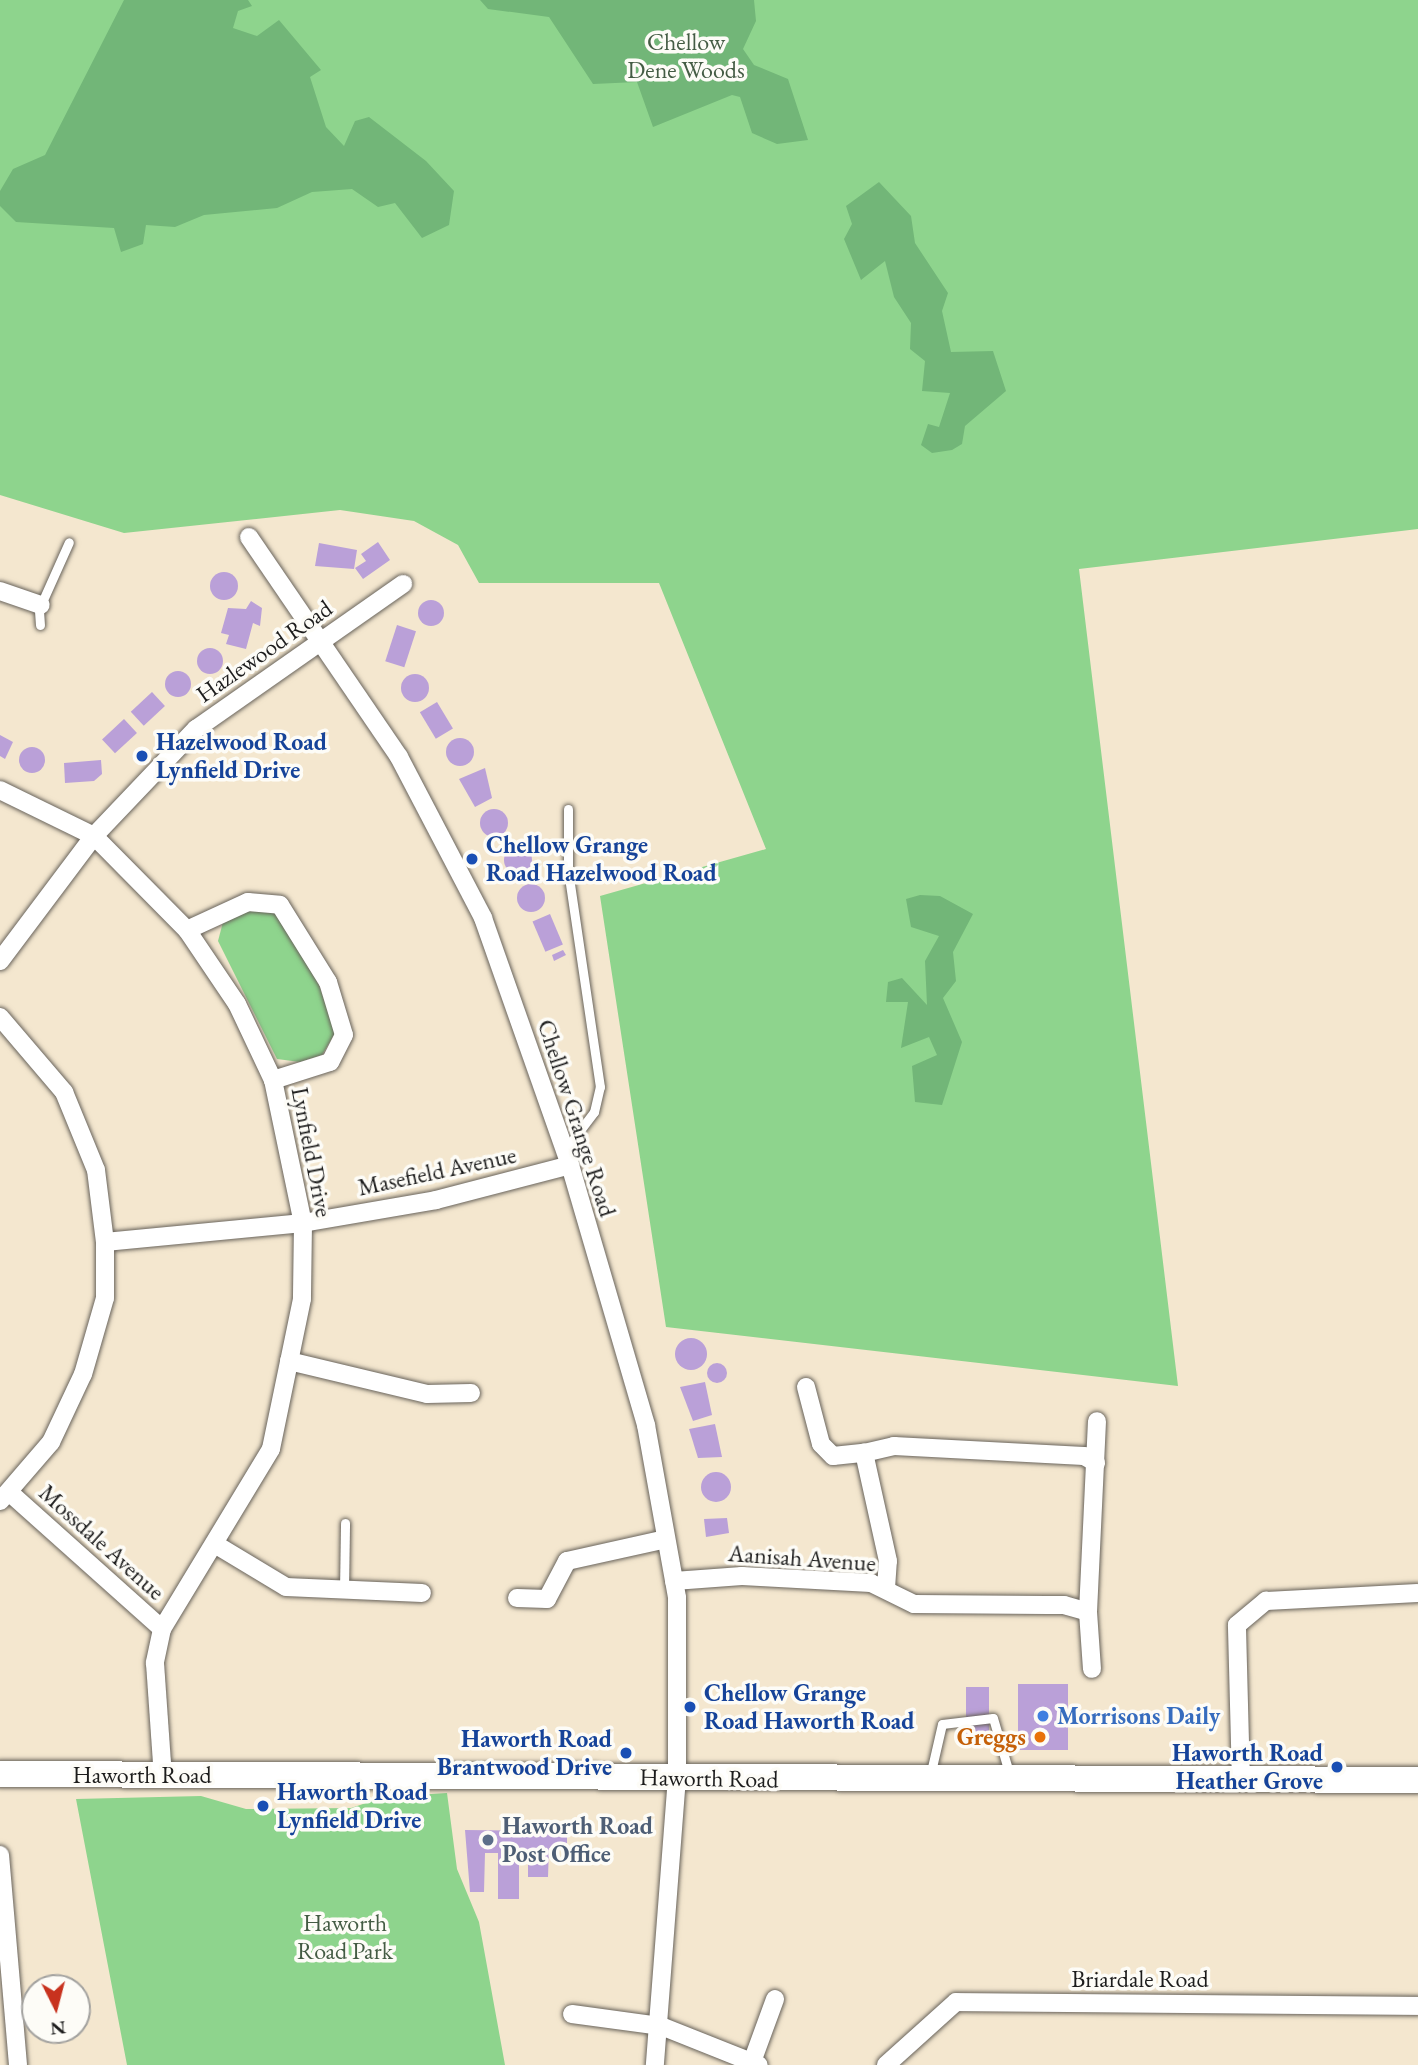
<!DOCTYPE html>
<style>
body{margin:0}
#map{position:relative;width:1418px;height:2065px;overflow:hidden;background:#f4e7cf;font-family:"EB Garamond",serif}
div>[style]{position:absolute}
.green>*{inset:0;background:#8ed48d}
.forest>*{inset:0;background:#72b678}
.building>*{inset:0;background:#baa0d8;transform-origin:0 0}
.round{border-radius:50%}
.roads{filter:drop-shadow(0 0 2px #68635b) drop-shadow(0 0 2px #68635b)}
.lane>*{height:9px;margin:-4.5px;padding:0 4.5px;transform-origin:4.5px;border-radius:4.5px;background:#fff}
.street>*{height:18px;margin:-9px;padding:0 9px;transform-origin:9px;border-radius:9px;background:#fff}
.secondary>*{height:26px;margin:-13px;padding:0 13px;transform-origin:13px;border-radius:13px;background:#fff}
.dots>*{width:19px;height:19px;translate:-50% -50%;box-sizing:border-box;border:4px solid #fdfcf7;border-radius:50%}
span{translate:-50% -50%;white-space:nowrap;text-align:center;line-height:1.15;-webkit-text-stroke:7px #fdfcf7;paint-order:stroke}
.park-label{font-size:24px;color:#445c44}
.street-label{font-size:24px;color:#1c1c1c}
.transit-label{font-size:24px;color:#164399;font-weight:700}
.left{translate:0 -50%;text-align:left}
.right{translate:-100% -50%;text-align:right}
.shop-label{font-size:24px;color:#366cbe;font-weight:700}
.food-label{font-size:24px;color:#c56008;font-weight:700}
.service-label{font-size:24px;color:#4e5e75;font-weight:700}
.north{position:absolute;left:21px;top:1974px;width:70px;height:70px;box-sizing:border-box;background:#fdfcf7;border:2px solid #a3a29f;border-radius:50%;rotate:174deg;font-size:19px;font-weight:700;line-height:28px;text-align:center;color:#1c1c1c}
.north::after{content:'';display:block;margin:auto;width:24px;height:32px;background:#c8321e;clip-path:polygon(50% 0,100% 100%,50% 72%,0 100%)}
</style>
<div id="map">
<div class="green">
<div style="clip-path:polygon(0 0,1418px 0,1418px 529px,1079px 569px,1178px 1386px,666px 1327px,600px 896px,766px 849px,659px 583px,479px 583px,458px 545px,414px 521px,340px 510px,124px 533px,0 495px)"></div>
<div style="clip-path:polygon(251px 909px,276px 912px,319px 985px,335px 1033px,322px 1055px,300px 1062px,277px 1059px,218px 941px,223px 922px)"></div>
<div style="clip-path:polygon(447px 1793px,457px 1869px,479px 1922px,505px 2065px,127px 2065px,76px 1799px,201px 1796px,246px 1809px,351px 1808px,384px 1797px)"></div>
</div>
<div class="forest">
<div style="clip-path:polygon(124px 0,248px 0,252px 6px,238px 11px,233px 28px,257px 36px,279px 20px,321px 70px,310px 77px,326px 127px,344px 146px,355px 121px,369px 117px,426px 161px,454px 191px,449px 225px,422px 238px,395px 203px,378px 207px,352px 189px,312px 192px,277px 208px,204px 215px,175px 227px,146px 225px,143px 244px,121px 252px,114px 228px,16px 222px,0 206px,0 191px,13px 169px,45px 155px)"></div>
<div style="clip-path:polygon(480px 0,754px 0,756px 21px,743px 49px,754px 65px,788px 79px,808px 140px,777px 144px,752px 133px,740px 97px,732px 95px,653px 127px,637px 82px,593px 84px,549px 17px,488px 9px)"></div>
<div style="clip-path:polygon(879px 182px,911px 216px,915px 243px,948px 293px,942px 311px,951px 352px,993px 351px,1006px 391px,965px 426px,962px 444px,952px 450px,932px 453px,921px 445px,928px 424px,939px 427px,950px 393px,922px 391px,925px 361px,910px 349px,911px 323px,894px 297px,885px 261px,861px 280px,844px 239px,852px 224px,846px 206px)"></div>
<div style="clip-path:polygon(920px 895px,940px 896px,973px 914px,953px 952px,956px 981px,943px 998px,962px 1042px,942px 1105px,915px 1102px,912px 1066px,937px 1055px,929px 1037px,901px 1048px,908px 1002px,886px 1002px,888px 982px,902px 978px,927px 1005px,925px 961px,939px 936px,911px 927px,906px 899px)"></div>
</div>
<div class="building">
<div style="clip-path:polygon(378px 542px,390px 560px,363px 579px,355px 568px,366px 561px,361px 554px)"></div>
<div style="clip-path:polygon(319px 543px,357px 550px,354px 569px,315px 566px)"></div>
<div class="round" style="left:210px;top:572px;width:28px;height:28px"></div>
<div class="round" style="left:418px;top:600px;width:26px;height:26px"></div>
<div style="clip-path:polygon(251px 601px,262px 608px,260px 626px,253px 623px,246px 649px,226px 644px,229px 635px,221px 633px,228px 608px,246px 609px)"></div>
<div style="left:397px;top:625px;width:20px;height:38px;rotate:18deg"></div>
<div class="round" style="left:197px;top:648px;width:26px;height:26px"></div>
<div class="round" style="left:165px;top:671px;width:26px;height:26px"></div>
<div class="round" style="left:401px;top:674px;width:28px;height:28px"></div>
<div style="left:152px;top:692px;width:19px;height:29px;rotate:47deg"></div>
<div style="left:437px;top:702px;width:31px;height:20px;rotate:59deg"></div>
<div style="left:124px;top:719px;width:19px;height:30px;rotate:47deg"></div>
<div style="clip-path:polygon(0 735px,13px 742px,5px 759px,0 756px)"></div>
<div class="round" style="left:446px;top:738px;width:28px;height:28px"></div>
<div class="round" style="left:19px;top:747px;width:26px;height:26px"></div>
<div style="clip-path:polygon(101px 760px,102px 774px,94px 781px,65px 783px,64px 763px)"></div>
<div style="clip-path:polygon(485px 768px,492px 798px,475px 807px,459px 779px)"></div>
<div class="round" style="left:480px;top:809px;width:28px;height:28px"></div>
<div class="round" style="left:504px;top:846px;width:28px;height:28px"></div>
<div class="round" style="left:517px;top:884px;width:28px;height:28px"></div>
<div style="left:550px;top:914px;width:33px;height:19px;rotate:67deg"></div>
<div style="clip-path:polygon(563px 950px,566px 955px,554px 961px,552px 955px)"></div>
<div class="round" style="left:675px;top:1338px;width:32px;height:32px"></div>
<div class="round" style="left:707px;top:1363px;width:20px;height:20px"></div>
<div style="clip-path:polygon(705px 1382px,712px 1415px,693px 1421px,680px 1387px)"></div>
<div style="clip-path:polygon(715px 1424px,722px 1457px,698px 1458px,689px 1429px)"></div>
<div class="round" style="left:701px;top:1472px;width:30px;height:30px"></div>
<div style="clip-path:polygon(727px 1518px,729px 1533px,706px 1537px,704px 1519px)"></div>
<div style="left:1018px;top:1684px;width:50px;height:66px"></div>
<div style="left:966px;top:1687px;width:23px;height:57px"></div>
<div style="clip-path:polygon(465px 1830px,567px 1831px,567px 1848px,549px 1848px,548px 1877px,528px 1877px,528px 1853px,519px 1853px,519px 1899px,498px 1899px,498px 1853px,485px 1853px,484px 1892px,470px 1892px)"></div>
</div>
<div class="roads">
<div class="lane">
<div style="left:40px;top:625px;width:16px;rotate:-94deg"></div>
<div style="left:39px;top:609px;width:73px;rotate:-65.9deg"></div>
<div style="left:565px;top:1150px;width:48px;rotate:-52.7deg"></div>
<div style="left:594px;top:1112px;width:26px;rotate:-77deg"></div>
<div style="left:600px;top:1087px;width:219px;rotate:-98.4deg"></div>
<div style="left:568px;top:870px;width:61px;rotate:-90deg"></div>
<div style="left:344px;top:1590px;width:67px;rotate:-89.1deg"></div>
<div style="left:930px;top:1776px;width:53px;rotate:-77deg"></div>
<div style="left:942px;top:1724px;width:51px;rotate:-6.7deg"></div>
<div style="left:993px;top:1718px;width:60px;rotate:73.7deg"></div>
</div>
<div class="street">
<div style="left:249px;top:537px;width:266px;rotate:55.7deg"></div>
<div style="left:399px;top:757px;width:182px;rotate:62.4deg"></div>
<div style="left:483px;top:918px;width:262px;rotate:70.6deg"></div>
<div style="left:570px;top:1165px;width:271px;rotate:73.7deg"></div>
<div style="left:646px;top:1425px;width:176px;rotate:79.8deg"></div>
<div style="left:677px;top:1598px;width:179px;rotate:90deg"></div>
<div style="left:677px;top:1777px;width:289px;rotate:94.4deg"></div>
<div style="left:0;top:591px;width:43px;rotate:18.9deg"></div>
<div style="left:0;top:790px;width:105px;rotate:26.1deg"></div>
<div style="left:94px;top:836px;width:132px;rotate:45.3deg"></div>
<div style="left:187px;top:930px;width:89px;rotate:56deg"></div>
<div style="left:237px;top:1004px;width:84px;rotate:64.7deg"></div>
<div style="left:273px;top:1080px;width:146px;rotate:78.2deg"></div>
<div style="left:303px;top:1223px;width:76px;rotate:90.8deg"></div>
<div style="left:302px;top:1299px;width:153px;rotate:101.7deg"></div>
<div style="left:271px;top:1449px;width:210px;rotate:121.2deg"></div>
<div style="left:162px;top:1629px;width:35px;rotate:102deg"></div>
<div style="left:155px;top:1663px;width:114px;rotate:86deg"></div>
<div style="left:187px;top:930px;width:67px;rotate:-24.7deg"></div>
<div style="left:248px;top:902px;width:32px;rotate:5deg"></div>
<div style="left:280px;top:905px;width:91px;rotate:58.1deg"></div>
<div style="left:328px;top:982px;width:55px;rotate:73.2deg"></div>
<div style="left:344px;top:1035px;width:30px;rotate:117deg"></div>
<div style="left:330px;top:1062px;width:60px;rotate:162.5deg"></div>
<div style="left:0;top:961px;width:156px;rotate:-53.1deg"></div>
<div style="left:94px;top:836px;width:148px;rotate:-46.4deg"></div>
<div style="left:196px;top:729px;width:253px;rotate:-35deg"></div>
<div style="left:0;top:1017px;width:99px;rotate:49.5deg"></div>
<div style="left:64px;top:1092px;width:84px;rotate:67.7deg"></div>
<div style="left:96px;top:1170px;width:73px;rotate:82.9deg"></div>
<div style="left:105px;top:1242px;width:56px;rotate:90deg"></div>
<div style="left:105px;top:1298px;width:79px;rotate:106.1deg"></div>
<div style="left:83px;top:1374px;width:75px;rotate:115.2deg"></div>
<div style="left:51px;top:1442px;width:78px;rotate:130.8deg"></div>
<div style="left:105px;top:1242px;width:199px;rotate:-5.5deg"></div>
<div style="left:303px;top:1223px;width:135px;rotate:-9.8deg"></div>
<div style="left:436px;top:1200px;width:138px;rotate:-14.6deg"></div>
<div style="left:289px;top:1361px;width:142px;rotate:13.4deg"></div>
<div style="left:427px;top:1394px;width:44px;rotate:-1.3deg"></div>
<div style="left:806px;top:1387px;width:59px;rotate:75.3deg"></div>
<div style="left:821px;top:1444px;width:17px;rotate:45deg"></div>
<div style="left:833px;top:1456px;width:31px;rotate:-6deg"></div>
<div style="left:9px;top:1492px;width:205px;rotate:41.8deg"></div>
<div style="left:218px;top:1546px;width:79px;rotate:31.1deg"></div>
<div style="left:286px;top:1587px;width:136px;rotate:2.5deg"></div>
<div style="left:674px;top:1581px;width:68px;rotate:-4.2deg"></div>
<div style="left:742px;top:1576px;width:129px;rotate:3.1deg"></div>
<div style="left:871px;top:1583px;width:48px;rotate:26deg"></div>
<div style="left:914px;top:1604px;width:150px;rotate:0.4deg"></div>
<div style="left:1064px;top:1605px;width:25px;rotate:16deg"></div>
<div style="left:1088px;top:1612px;width:191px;rotate:-87.3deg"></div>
<div style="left:886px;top:1588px;width:27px;rotate:-86deg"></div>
<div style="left:888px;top:1561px;width:111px;rotate:-102.5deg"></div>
<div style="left:864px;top:1453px;width:31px;rotate:-13deg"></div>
<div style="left:894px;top:1446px;width:190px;rotate:3deg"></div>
<div style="left:1084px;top:1456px;width:14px;rotate:30deg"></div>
<div style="left:517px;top:1598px;width:30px;rotate:2deg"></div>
<div style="left:547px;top:1599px;width:43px;rotate:-62.2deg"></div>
<div style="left:567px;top:1561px;width:101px;rotate:-12.5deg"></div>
<div style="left:1088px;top:1612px;width:57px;rotate:86deg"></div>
<div style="left:1241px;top:1781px;width:156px;rotate:-91.5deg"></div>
<div style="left:1237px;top:1625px;width:38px;rotate:-40deg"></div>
<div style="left:1266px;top:1601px;width:152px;rotate:-3deg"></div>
<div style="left:0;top:1855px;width:211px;rotate:85.1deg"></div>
<div style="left:572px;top:2014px;width:90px;rotate:7.7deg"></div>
<div style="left:661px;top:2026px;width:105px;rotate:21.7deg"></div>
<div style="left:752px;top:2062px;width:67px;rotate:-69.9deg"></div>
<div style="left:886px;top:2065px;width:94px;rotate:-42deg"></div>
<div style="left:956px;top:2002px;width:462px;rotate:0.5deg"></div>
</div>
<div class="secondary">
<div style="left:0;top:1774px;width:1418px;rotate:0.24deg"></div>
</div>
</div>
<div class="dots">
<div style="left:142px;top:756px;background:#1a4fb4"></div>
<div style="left:472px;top:859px;background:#1a4fb4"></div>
<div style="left:690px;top:1707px;background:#1a4fb4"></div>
<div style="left:1043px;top:1716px;background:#3f7fe0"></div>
<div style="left:1040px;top:1737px;background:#e8710a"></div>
<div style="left:626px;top:1753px;background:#1a4fb4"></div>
<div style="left:1337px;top:1767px;background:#1a4fb4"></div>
<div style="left:263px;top:1806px;background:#1a4fb4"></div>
<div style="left:488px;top:1840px;background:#5c6f8a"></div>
</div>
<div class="park-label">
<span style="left:686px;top:56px">Chellow<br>Dene Woods</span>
<span style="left:345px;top:1937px">Haworth<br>Road Park</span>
</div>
<div class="street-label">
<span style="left:264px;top:651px;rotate:-35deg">Hazlewood Road</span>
<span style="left:577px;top:1118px;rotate:72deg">Chellow Grange Road</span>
<span style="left:312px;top:1152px;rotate:79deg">Lynfield Drive</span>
<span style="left:437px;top:1171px;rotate:-12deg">Masefield Avenue</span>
<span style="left:102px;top:1542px;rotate:42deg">Mossdale Avenue</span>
<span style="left:802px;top:1558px;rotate:4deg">Aanisah Avenue</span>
<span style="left:142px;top:1775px">Haworth Road</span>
<span style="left:709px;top:1778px;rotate:1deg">Haworth Road</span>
<span style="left:1140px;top:1979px">Briardale Road</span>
</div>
<div class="transit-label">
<span class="left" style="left:156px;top:756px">Hazelwood Road<br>Lynfield Drive</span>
<span class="left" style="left:486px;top:859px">Chellow Grange<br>Road Hazelwood Road</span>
<span class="left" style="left:704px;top:1707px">Chellow Grange<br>Road Haworth Road</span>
<span class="right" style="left:612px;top:1753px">Haworth Road<br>Brantwood Drive</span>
<span class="right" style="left:1323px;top:1767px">Haworth Road<br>Heather Grove</span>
<span class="left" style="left:277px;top:1806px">Haworth Road<br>Lynfield Drive</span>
</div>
<div class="shop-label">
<span class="left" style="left:1057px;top:1716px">Morrisons Daily</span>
</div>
<div class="food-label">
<span class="right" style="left:1026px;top:1737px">Greggs</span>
</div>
<div class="service-label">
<span class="left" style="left:502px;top:1840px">Haworth Road<br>Post Office</span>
</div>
<div class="north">N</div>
</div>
